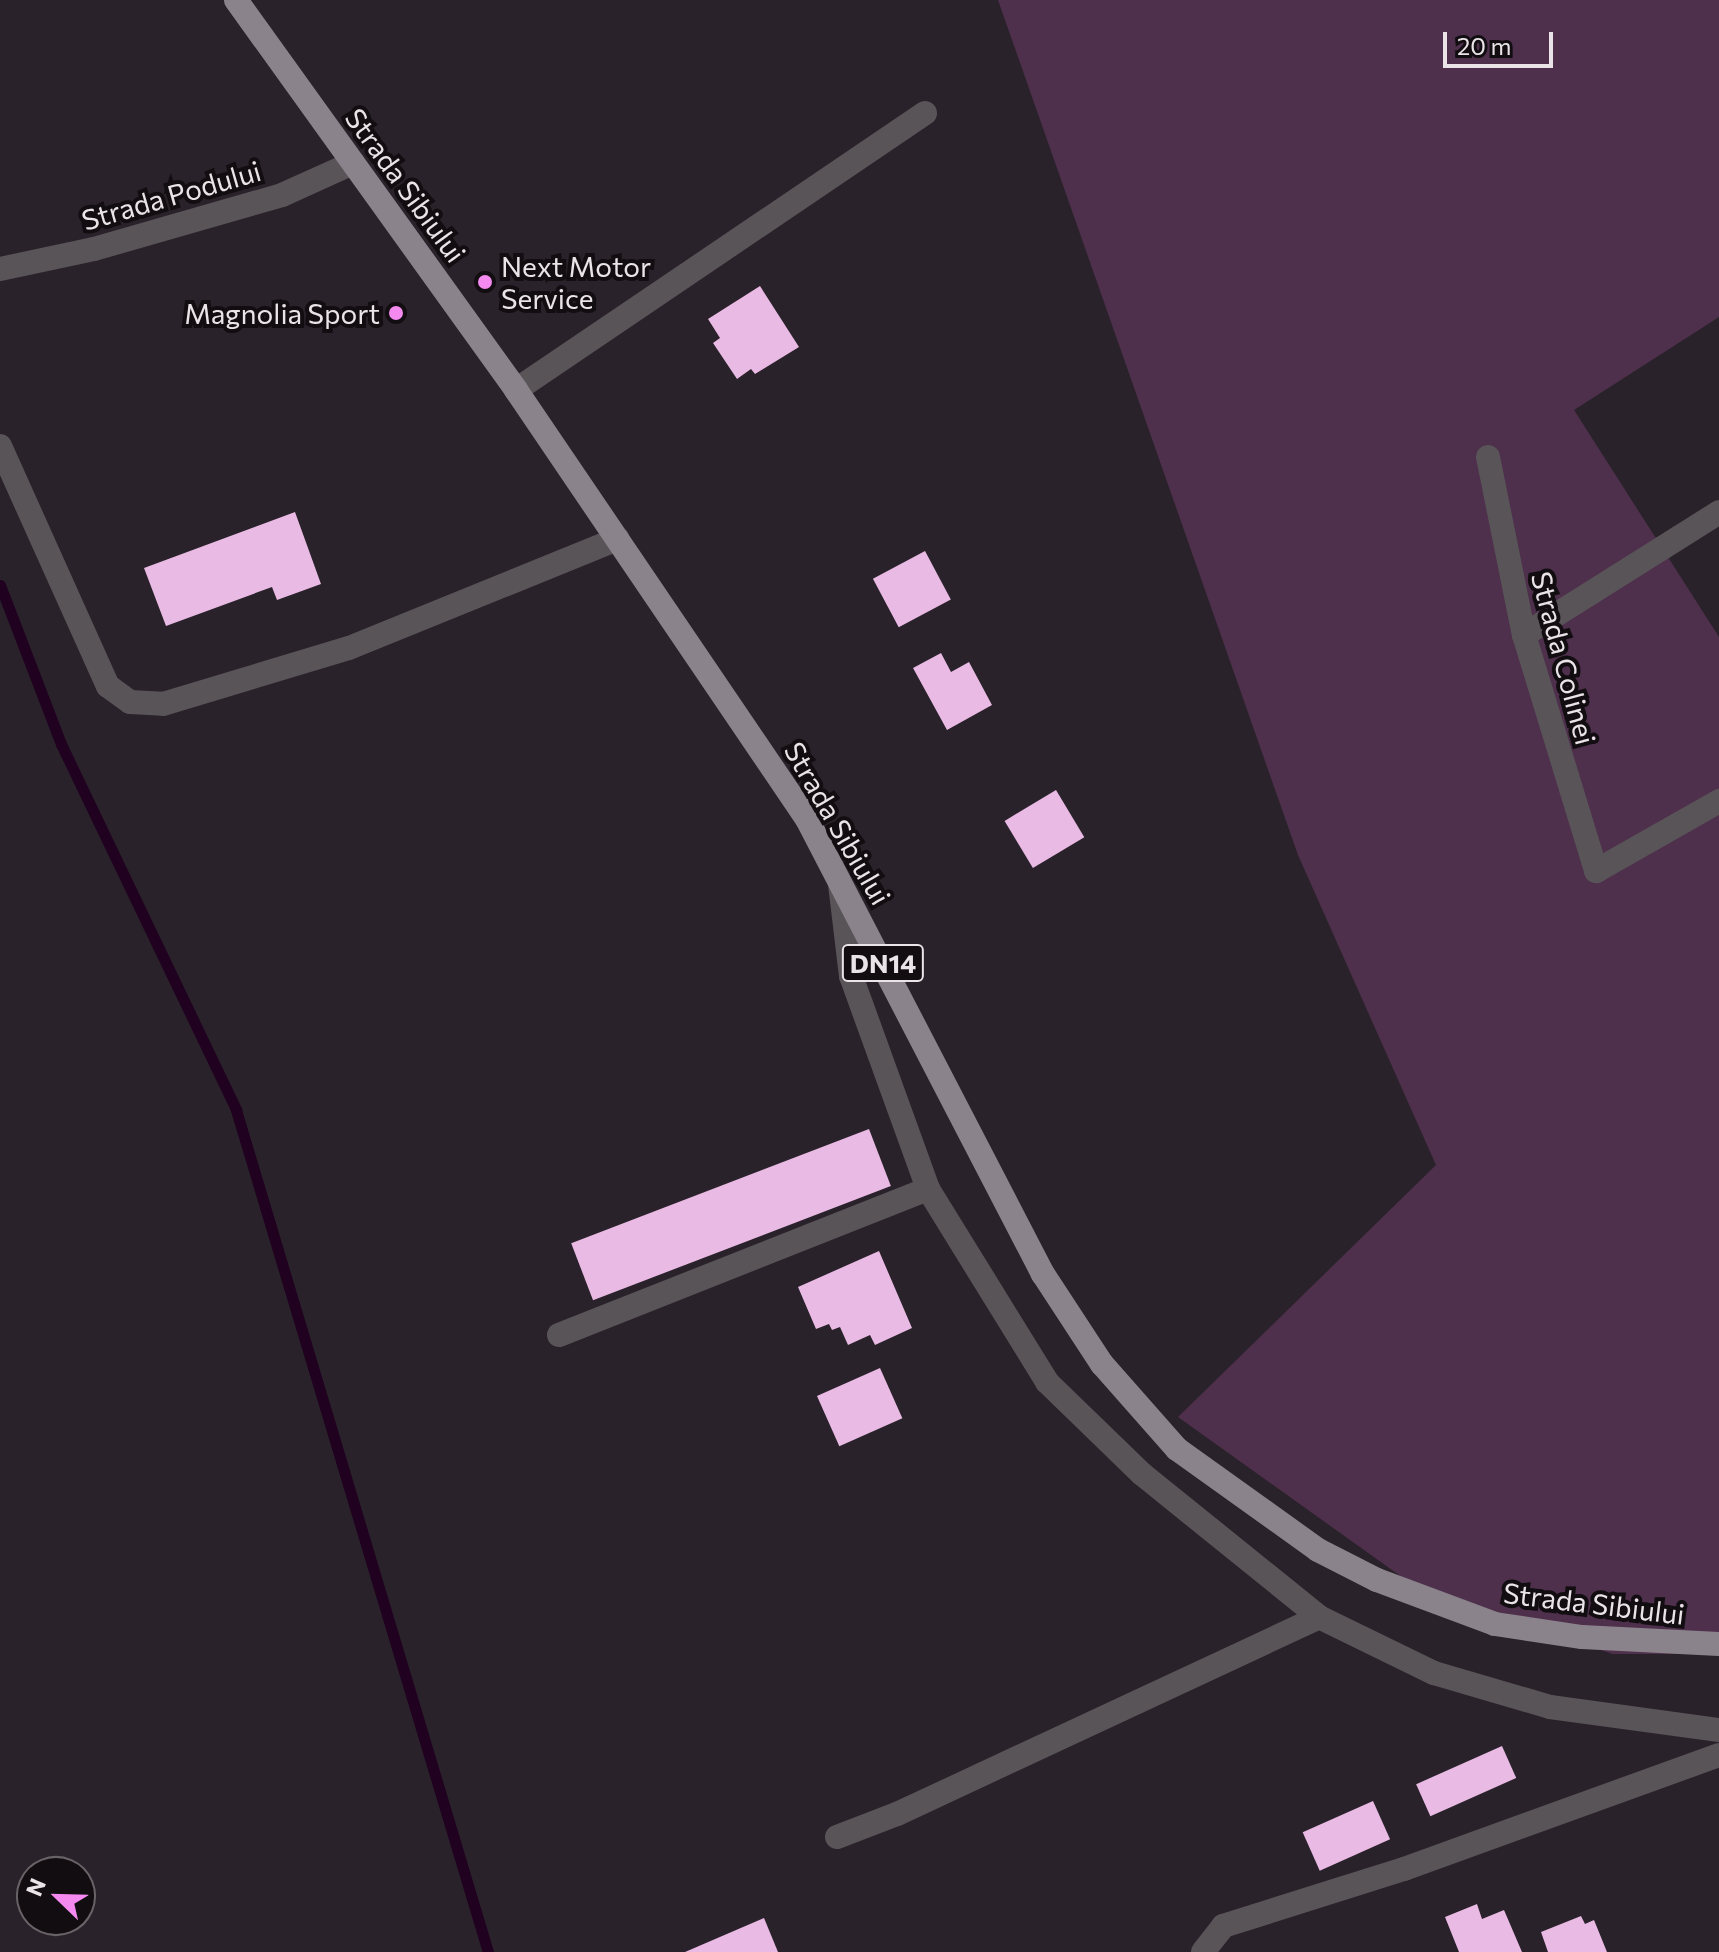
<!DOCTYPE html>
<style>
body{margin:0}
#map{position:relative;width:1719px;height:1952px;overflow:hidden;background:#2a222a;font-family:Commissioner,sans-serif}
div>[style]{position:absolute}
.green>*{inset:0;background:#4e304c}
.stream>*{height:11px;margin:-5.5px;padding:0 5.5px;transform-origin:5.5px;border-radius:5.5px;background:#200120}
.building>*{inset:0;background:#e8bae4;transform-origin:0 0}
.minor>*{height:24px;margin:-12px;padding:0 12px;transform-origin:12px;border-radius:12px;background:#595458}
.major>*{height:24px;margin:-12px;padding:0 12px;transform-origin:12px;border-radius:12px;background:#8b838b}
.dots>*{width:22px;height:22px;translate:-50% -50%;box-sizing:border-box;border:4px solid #110d10;border-radius:50%}
span{translate:-50% -50%;white-space:nowrap;text-align:center;line-height:1.15;-webkit-text-stroke:8px #110d10;paint-order:stroke}
.shield-label span{padding:2px 6px;background:#110d10;border:2px solid;border-radius:6px;-webkit-text-stroke-width:0}
.shield-label{font-size:26px;color:#eae4e9;font-weight:700}
.street-label{font-size:28px;color:#eae4e9}
.poi-label{font-size:28px;color:#eae4e9}
.left{translate:0 -50%;text-align:left}
.right{translate:-100% -50%;text-align:right}
.north{position:absolute;left:16px;top:1856px;width:80px;height:80px;box-sizing:border-box;background:#110d10;border:2px solid #686367;border-radius:50%;rotate:293deg;font-size:22px;font-weight:700;line-height:32px;text-align:center;color:#eae4e9}
.north::after{content:'';display:block;margin:auto;width:28px;height:36px;background:#f489ef;clip-path:polygon(50% 0,100% 100%,50% 72%,0 100%)}
.scale{position:absolute;left:1443px;top:32px;width:110px;height:36px;box-sizing:border-box;border:4px solid #eae4e9;border-top:0;padding-left:10px;font-size:24px;line-height:28px;white-space:nowrap;color:#eae4e9;-webkit-text-stroke:6px #110d10;paint-order:stroke}
</style>
<div id="map">
<div class="green">
<div style="clip-path:polygon(998px 0,1719px 0,1719px 317px,1574px 410px,1719px 637px,1719px 1654px,1613px 1654px,1420px 1590px,1178px 1417px,1436px 1165px,1298px 855px)"></div>
</div>
<div class="stream">
<div style="left:0;top:585px;width:170px;rotate:69deg"></div>
<div style="left:61px;top:744px;width:406px;rotate:64.4deg"></div>
<div style="left:236px;top:1110px;width:879px;rotate:73.34deg"></div>
</div>
<div class="building">
<div style="clip-path:polygon(760px 286px,799px 347px,755px 374px,751px 369px,737px 379px,713px 343px,720px 338px,708px 319px)"></div>
<div style="clip-path:polygon(295px 512px,321px 584px,277px 600px,272px 587px,166px 626px,144px 568px)"></div>
<div style="left:925px;top:551px;width:55px;height:59px;rotate:62deg"></div>
<div style="clip-path:polygon(941px 653px,951px 672px,969px 662px,992px 705px,947px 730px,913px 668px)"></div>
<div style="left:1056px;top:790px;width:55px;height:60px;rotate:59deg"></div>
<div style="left:869px;top:1129px;width:61px;height:319px;rotate:69deg"></div>
<div style="clip-path:polygon(879px 1251px,912px 1328px,875px 1345px,870px 1335px,848px 1345px,840px 1327px,832px 1330px,829px 1324px,816px 1329px,798px 1287px)"></div>
<div style="left:880px;top:1368px;width:55px;height:69px;rotate:66deg"></div>
<div style="left:1502px;top:1746px;width:35px;height:94px;rotate:66deg"></div>
<div style="left:1373px;top:1801px;width:42px;height:77px;rotate:66deg"></div>
<div style="clip-path:polygon(1477px 1904px,1482px 1919px,1504px 1910px,1522px 1952px,1459px 1952px,1445px 1917px)"></div>
<div style="clip-path:polygon(1581px 1916px,1585px 1924px,1594px 1920px,1607px 1952px,1548px 1952px,1541px 1932px)"></div>
<div style="clip-path:polygon(764px 1918px,778px 1952px,685px 1952px)"></div>
</div>
<div class="minor">
<div style="left:0;top:269px;width:96px;rotate:-12deg"></div>
<div style="left:94px;top:249px;width:196px;rotate:-16deg"></div>
<div style="left:282px;top:195px;width:78px;rotate:-24.3deg"></div>
<div style="left:516px;top:390px;width:494px;rotate:-34.1deg"></div>
<div style="left:0;top:446px;width:263px;rotate:65.8deg"></div>
<div style="left:108px;top:686px;width:27px;rotate:36deg"></div>
<div style="left:130px;top:702px;width:33px;rotate:3deg"></div>
<div style="left:163px;top:704px;width:194px;rotate:-16.8deg"></div>
<div style="left:349px;top:648px;width:290px;rotate:-22.1deg"></div>
<div style="left:1488px;top:457px;width:182px;rotate:78.6deg"></div>
<div style="left:1524px;top:635px;width:247px;rotate:73deg"></div>
<div style="left:1596px;top:871px;width:142px;rotate:-29.6deg"></div>
<div style="left:1524px;top:635px;width:231px;rotate:-32.2deg"></div>
<div style="left:840px;top:884px;width:93px;rotate:83.2deg"></div>
<div style="left:851px;top:976px;width:226px;rotate:70.1deg"></div>
<div style="left:928px;top:1189px;width:227px;rotate:58.3deg"></div>
<div style="left:1047px;top:1382px;width:132px;rotate:44.1deg"></div>
<div style="left:1142px;top:1474px;width:228px;rotate:38.9deg"></div>
<div style="left:1319px;top:1617px;width:128px;rotate:26deg"></div>
<div style="left:1434px;top:1673px;width:121px;rotate:16.3deg"></div>
<div style="left:1550px;top:1707px;width:171px;rotate:7.8deg"></div>
<div style="left:559px;top:1335px;width:397px;rotate:-21.6deg"></div>
<div style="left:837px;top:1837px;width:64px;rotate:-21deg"></div>
<div style="left:897px;top:1814px;width:466px;rotate:-25deg"></div>
<div style="left:1203px;top:1952px;width:33px;rotate:-52deg"></div>
<div style="left:1223px;top:1926px;width:190px;rotate:-17.5deg"></div>
<div style="left:1404px;top:1869px;width:335px;rotate:-19.9deg"></div>
</div>
<div class="major">
<div style="left:236px;top:0;width:480px;rotate:54.3deg"></div>
<div style="left:516px;top:390px;width:518px;rotate:55.85deg"></div>
<div style="left:807px;top:819px;width:513px;rotate:62.59deg"></div>
<div style="left:1043px;top:1274px;width:108px;rotate:56.8deg"></div>
<div style="left:1102px;top:1364px;width:113px;rotate:48.6deg"></div>
<div style="left:1177px;top:1449px;width:173px;rotate:35.6deg"></div>
<div style="left:1318px;top:1550px;width:66px;rotate:27deg"></div>
<div style="left:1377px;top:1580px;width:126px;rotate:20.4deg"></div>
<div style="left:1495px;top:1624px;width:88px;rotate:8.5deg"></div>
<div style="left:1582px;top:1637px;width:137px;rotate:2.9deg"></div>
</div>
<div class="dots">
<div style="left:485px;top:282px;background:#f489ef"></div>
<div style="left:396px;top:313px;background:#f489ef"></div>
</div>
<div class="shield-label">
<span style="left:883px;top:963px">DN14</span>
</div>
<div class="street-label">
<span style="left:406px;top:185px;rotate:54deg">Strada Sibiului</span>
<span style="left:171px;top:195px;rotate:-16deg">Strada Podului</span>
<span style="left:1564px;top:658px;rotate:75deg">Strada Colinei</span>
<span style="left:838px;top:823px;rotate:60deg">Strada Sibiului</span>
<span style="left:1594px;top:1603px;rotate:7deg">Strada Sibiului</span>
</div>
<div class="poi-label">
<span class="left" style="left:501px;top:282px">Next Motor<br>Service</span>
<span class="right" style="left:380px;top:313px">Magnolia Sport</span>
</div>
<div class="north">N</div>
<div class="scale">20 m</div>
</div>
